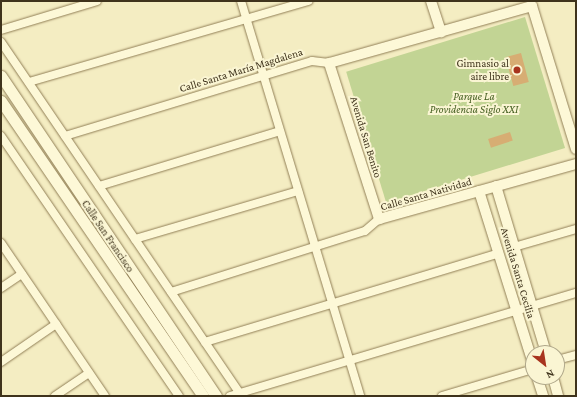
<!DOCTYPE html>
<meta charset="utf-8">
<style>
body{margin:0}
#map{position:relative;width:577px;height:397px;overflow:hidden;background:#f4edc2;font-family:"Crimson Pro",serif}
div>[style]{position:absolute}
.green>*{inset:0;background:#c2d494;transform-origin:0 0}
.building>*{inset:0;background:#d7ad73;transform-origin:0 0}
.roads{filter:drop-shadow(0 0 1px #917f56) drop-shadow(0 0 1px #917f56)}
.minor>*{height:8px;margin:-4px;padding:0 4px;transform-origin:4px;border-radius:4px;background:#fdf8d7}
.tertiary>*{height:10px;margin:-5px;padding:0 5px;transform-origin:5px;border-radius:5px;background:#fdf8d7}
.secondary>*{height:11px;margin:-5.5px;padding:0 5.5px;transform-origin:5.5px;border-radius:5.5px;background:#fdf8d7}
.dots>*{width:11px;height:11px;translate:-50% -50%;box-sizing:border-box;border:2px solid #faf5d3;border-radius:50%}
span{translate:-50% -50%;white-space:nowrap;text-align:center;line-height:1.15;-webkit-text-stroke:4px #faf5d3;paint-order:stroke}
.poi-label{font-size:11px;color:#3f331c}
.right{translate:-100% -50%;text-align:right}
.street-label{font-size:11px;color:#3f331c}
.park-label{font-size:11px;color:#445e20;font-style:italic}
.frame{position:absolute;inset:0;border:2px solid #3f331c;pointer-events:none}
.north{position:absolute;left:525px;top:345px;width:40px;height:40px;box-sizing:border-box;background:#faf5d3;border:1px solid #afa78a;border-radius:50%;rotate:150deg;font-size:11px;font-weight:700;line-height:16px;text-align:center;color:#3f331c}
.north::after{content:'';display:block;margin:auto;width:14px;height:18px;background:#a8341e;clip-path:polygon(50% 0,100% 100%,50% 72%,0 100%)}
</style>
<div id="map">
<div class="green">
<div style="left:525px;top:17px;width:137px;height:187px;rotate:73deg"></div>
</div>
<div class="building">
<div style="left:521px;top:53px;width:30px;height:16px;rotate:75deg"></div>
<div style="left:510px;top:132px;width:9px;height:23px;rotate:72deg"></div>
</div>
<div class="roads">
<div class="minor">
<div style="left:241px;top:1px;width:413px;rotate:73.2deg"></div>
<div style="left:1px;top:30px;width:100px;rotate:-16.8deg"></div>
<div style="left:1px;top:42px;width:428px;rotate:55.8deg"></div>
<div style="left:29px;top:82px;width:291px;rotate:-16.2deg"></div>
<div style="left:1px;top:136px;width:315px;rotate:55.6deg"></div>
<div style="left:65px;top:136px;width:258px;rotate:-16.9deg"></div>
<div style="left:312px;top:61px;width:17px;rotate:7deg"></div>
<div style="left:99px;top:186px;width:189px;rotate:-16.9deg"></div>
<div style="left:135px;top:239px;width:170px;rotate:-16.4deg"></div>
<div style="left:1px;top:243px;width:185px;rotate:55.8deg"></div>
<div style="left:514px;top:247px;width:65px;rotate:-16.2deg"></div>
<div style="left:1px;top:288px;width:25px;rotate:-34deg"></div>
<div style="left:171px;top:292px;width:203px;rotate:-17.5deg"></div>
<div style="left:365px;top:231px;width:18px;rotate:-41deg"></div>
<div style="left:205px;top:342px;width:307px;rotate:-16.8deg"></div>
<div style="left:557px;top:360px;width:20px;rotate:-15deg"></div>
<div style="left:1px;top:362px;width:67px;rotate:-34.6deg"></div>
<div style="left:55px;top:396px;width:41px;rotate:-34.1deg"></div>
<div style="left:230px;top:396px;width:361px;rotate:-16.6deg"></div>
<div style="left:442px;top:396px;width:95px;rotate:-16.5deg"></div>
</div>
<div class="tertiary">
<div style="left:431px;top:1px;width:33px;rotate:72deg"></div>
<div style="left:576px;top:149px;width:150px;rotate:-107.1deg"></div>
<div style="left:532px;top:6px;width:211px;rotate:164.3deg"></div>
<div style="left:329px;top:63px;width:164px;rotate:72.2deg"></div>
<div style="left:379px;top:219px;width:205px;rotate:-15.6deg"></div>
<div style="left:496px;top:186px;width:174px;rotate:73.3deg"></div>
<div style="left:479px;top:191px;width:180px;rotate:72.6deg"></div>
<div style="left:537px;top:377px;width:20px;rotate:72deg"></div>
<div style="left:553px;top:377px;width:20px;rotate:75deg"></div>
</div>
<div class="secondary">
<div style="left:1px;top:76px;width:386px;rotate:56.1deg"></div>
<div style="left:1px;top:101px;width:358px;rotate:55.6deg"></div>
</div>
</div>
<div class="dots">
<div style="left:517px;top:70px;background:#a8341e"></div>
</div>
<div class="poi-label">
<span class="right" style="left:509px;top:70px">Gimnasio al<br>aire libre</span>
</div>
<div class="street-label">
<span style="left:241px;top:70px;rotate:-17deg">Calle Santa María Magdalena</span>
<span style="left:366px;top:137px;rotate:73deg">Avenida San Benito</span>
<span style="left:426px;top:194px;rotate:-16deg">Calle Santa Natividad</span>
<span style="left:108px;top:236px;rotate:56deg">Calle San Francisco</span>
<span style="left:518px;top:273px;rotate:73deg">Avenida Santa Cecilia</span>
</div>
<div class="park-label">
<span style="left:474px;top:103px">Parque La<br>Providencia Siglo XXI</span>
</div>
<div class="frame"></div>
<div class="north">N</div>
</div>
